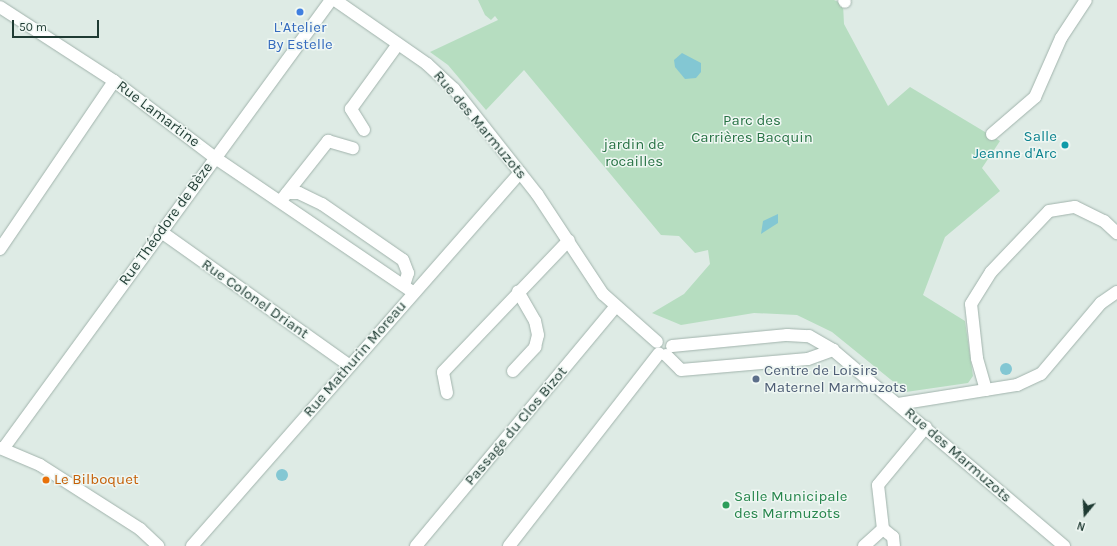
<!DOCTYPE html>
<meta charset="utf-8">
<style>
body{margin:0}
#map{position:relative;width:1117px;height:546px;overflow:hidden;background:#deebe5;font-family:Karla,sans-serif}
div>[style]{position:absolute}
.green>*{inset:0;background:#b6ddc0}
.water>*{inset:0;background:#83c7d3}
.round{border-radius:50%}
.roads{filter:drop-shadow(0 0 1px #a1b3ac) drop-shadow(0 0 1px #a1b3ac)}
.minor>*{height:12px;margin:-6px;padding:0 6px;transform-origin:6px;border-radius:6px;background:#fff}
.dots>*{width:11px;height:11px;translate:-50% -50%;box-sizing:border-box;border:2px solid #eff7f3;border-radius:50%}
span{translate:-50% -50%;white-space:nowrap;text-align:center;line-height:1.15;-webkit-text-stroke:3px #eff7f3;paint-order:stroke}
.shop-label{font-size:15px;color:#366cbe}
.street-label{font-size:15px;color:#1f3b33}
.park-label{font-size:15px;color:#287345}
.culture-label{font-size:15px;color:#0d838f}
.right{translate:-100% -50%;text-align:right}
.service-label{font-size:15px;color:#4e5e75}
.left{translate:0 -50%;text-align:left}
.food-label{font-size:15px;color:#c56008}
.leisure-label{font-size:15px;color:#27864d}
.north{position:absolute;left:1065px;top:494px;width:40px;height:40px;-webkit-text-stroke:3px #eff7f3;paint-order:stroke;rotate:198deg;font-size:11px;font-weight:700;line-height:16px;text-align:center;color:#1f3b33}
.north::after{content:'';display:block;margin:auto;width:14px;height:18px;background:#1f3b33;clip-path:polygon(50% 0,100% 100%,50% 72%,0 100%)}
.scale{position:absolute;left:12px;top:20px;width:87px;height:18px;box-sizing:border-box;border:2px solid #1f3b33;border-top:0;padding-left:5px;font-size:12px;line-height:14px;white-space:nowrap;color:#1f3b33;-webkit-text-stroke:3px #eff7f3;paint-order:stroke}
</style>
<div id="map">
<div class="green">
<div style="clip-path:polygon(478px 0,834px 0,843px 4px,844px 24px,888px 106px,910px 87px,1000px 141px,982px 168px,1000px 191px,945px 237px,923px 295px,965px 321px,973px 376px,968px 383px,906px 392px,832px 332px,797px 315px,754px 313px,681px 325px,652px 313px,684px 294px,710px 264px,708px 250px,695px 253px,679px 236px,661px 235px,524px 70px,486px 110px,448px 65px,430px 52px,498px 20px,495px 16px,491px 20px,485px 15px)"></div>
</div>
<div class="water">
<div style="clip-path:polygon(682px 53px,701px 63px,701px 72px,696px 78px,685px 79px,675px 67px,674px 60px)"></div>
<div style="clip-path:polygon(778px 214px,778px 223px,761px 234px,763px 221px)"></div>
<div class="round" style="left:1000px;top:363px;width:12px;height:12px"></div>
<div class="round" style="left:276px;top:469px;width:12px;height:12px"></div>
</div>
<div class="roads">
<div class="minor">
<div style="left:335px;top:0;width:112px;rotate:34.8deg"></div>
<div style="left:427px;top:64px;width:37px;rotate:43deg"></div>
<div style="left:454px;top:89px;width:134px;rotate:51.7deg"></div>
<div style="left:537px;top:194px;width:120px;rotate:56.6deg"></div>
<div style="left:603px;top:294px;width:72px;rotate:41.6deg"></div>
<div style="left:844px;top:0;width:2px;rotate:63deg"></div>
<div style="left:0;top:7px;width:136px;rotate:33deg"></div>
<div style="left:114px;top:81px;width:126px;rotate:37.2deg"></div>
<div style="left:214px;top:157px;width:240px;rotate:34.2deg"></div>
<div style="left:364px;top:130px;width:25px;rotate:-122deg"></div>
<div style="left:351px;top:109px;width:80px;rotate:-54.1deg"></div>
<div style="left:992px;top:134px;width:57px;rotate:-40.7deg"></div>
<div style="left:1035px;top:97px;width:64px;rotate:-66.2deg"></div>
<div style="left:1061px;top:38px;width:45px;rotate:-56.7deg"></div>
<div style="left:287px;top:193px;width:12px"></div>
<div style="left:299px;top:193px;width:25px;rotate:26deg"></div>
<div style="left:322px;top:204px;width:98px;rotate:34.7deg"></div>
<div style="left:403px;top:260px;width:14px;rotate:69deg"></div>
<div style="left:408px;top:273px;width:13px;rotate:108deg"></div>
<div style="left:283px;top:198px;width:73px;rotate:-51.7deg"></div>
<div style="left:328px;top:141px;width:26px;rotate:16deg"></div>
<div style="left:160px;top:231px;width:233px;rotate:35.4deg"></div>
<div style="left:0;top:249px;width:203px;rotate:-55.8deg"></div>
<div style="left:672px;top:346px;width:116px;rotate:-5.5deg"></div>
<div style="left:787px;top:335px;width:22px;rotate:3deg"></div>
<div style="left:809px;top:336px;width:28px;rotate:30deg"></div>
<div style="left:833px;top:350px;width:303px;rotate:40.3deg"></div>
<div style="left:666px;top:355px;width:21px;rotate:45deg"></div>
<div style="left:681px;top:370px;width:127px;rotate:-5deg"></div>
<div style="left:808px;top:359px;width:27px;rotate:-20deg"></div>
<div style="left:513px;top:371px;width:33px;rotate:-47deg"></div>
<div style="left:535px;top:347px;width:12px;rotate:-76deg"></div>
<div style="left:538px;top:335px;width:14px;rotate:-102deg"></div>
<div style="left:535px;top:321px;width:34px;rotate:-120deg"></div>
<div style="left:986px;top:390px;width:33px;rotate:-106deg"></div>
<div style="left:977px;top:358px;width:54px;rotate:-96.3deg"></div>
<div style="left:971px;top:304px;width:38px;rotate:-58deg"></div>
<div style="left:991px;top:272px;width:84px;rotate:-46.4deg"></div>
<div style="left:1049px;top:211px;width:26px;rotate:-9deg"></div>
<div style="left:1075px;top:207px;width:32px;rotate:26deg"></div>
<div style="left:1104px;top:221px;width:18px;rotate:43deg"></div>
<div style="left:447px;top:393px;width:21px;rotate:-101deg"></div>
<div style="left:443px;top:372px;width:182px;rotate:-46.3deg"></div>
<div style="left:898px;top:404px;width:121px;rotate:-9.1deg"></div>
<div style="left:1017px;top:385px;width:26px;rotate:-25deg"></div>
<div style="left:1041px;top:374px;width:93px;rotate:-49.8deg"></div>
<div style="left:1101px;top:303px;width:19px;rotate:-35deg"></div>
<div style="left:0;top:448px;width:43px;rotate:23deg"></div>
<div style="left:40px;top:465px;width:119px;rotate:32.6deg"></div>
<div style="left:140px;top:529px;width:25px;rotate:43deg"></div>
<div style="left:3px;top:449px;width:556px;rotate:-53.85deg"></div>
<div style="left:883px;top:529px;width:13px;rotate:39deg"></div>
<div style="left:893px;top:537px;width:9px;rotate:84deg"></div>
<div style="left:192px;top:546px;width:497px;rotate:-48.7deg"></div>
<div style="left:416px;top:546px;width:312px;rotate:-50.2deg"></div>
<div style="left:509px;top:546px;width:244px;rotate:-52.1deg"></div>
<div style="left:864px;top:546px;width:25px;rotate:-42deg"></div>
<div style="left:883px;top:529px;width:44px;rotate:-96.5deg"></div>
<div style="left:878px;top:485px;width:75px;rotate:-50.4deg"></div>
</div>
</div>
<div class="dots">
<div style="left:300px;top:12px;background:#3f7fe0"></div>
<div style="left:1065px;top:145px;background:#0f9aa8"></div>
<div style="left:756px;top:379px;background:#5c6f8a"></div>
<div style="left:46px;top:480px;background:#e8710a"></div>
<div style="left:726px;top:505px;background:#2e9e5b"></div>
</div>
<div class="shop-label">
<span style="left:300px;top:36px">L'Atelier<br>By Estelle</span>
</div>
<div class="street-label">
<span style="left:158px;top:114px;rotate:37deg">Rue Lamartine</span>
<span style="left:480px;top:125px;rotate:50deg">Rue des Marmuzots</span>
<span style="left:166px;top:224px;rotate:-54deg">Rue Théodore de Bèze</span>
<span style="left:255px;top:299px;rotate:35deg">Rue Colonel Driant</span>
<span style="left:355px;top:359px;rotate:-49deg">Rue Mathurin Moreau</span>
<span style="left:516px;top:426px;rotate:-50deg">Passage du Clos Bizot</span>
<span style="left:958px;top:455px;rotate:41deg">Rue des Marmuzots</span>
</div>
<div class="park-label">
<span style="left:752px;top:129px">Parc des<br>Carrières Bacquin</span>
<span style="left:634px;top:153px">jardin de<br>rocailles</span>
</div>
<div class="culture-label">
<span class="right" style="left:1057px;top:145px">Salle<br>Jeanne d'Arc</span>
</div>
<div class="service-label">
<span class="left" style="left:764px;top:379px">Centre de Loisirs<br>Maternel Marmuzots</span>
</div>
<div class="food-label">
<span class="left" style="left:54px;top:480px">Le Bilboquet</span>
</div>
<div class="leisure-label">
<span class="left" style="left:734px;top:505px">Salle Municipale<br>des Marmuzots</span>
</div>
<div class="north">N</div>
<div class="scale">50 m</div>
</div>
